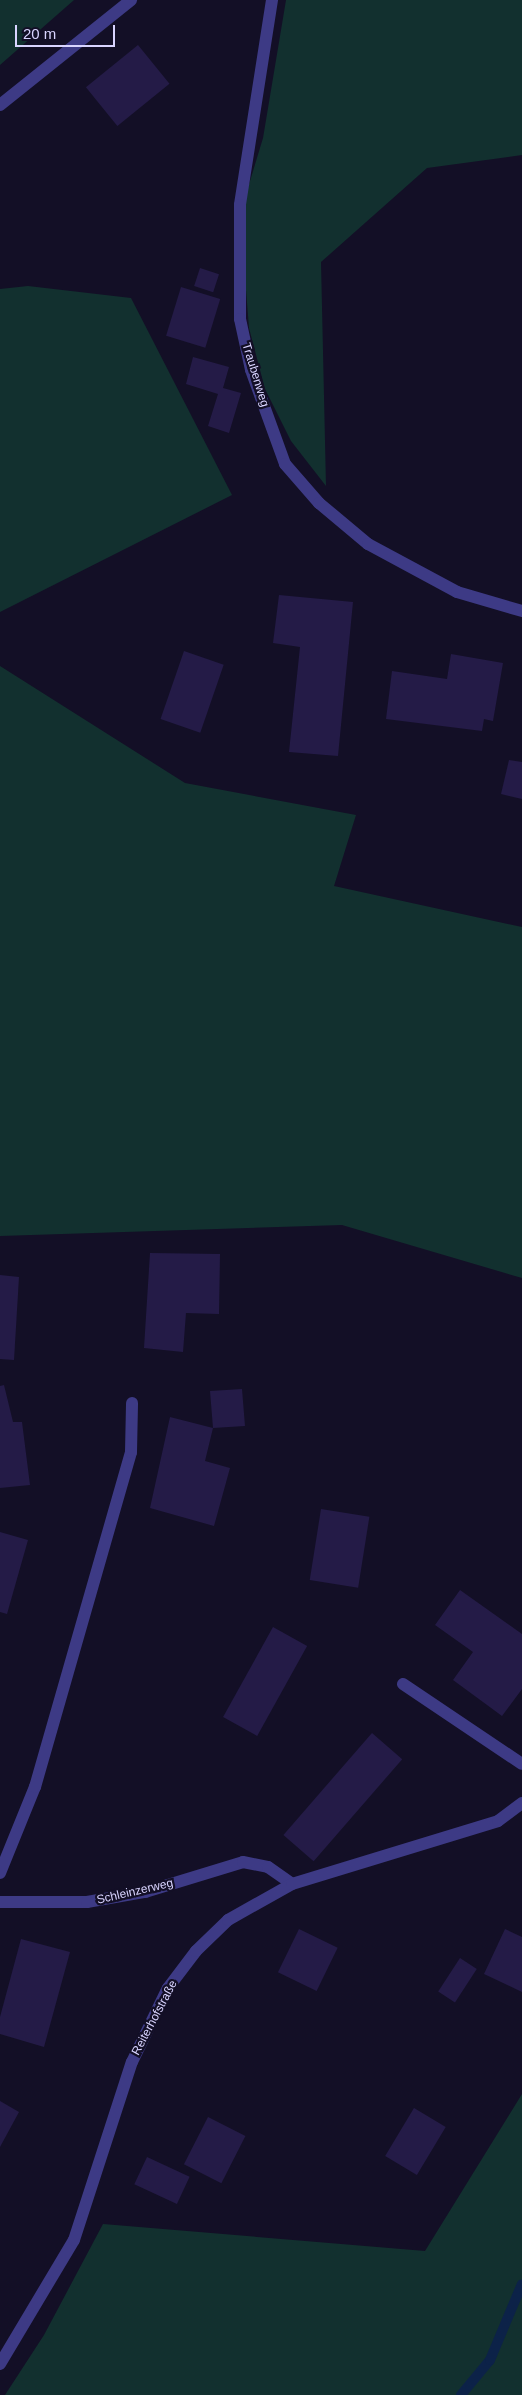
<!DOCTYPE html>
<meta charset="utf-8">
<style>
body{margin:0}
#map{position:relative;width:522px;height:2395px;overflow:hidden;background:#130f26;font-family:Arial,sans-serif}
div>[style]{position:absolute}
.green>*{inset:0;background:#12302f}
.stream>*{height:10px;margin:-5px;padding:0 5px;transform-origin:5px;border-radius:5px;background:#0c2248}
.building>*{inset:0;background:#241b47;transform-origin:0 0}
.minor>*{height:12px;margin:-6px;padding:0 6px;transform-origin:6px;border-radius:6px;background:#3d3a85}
span{translate:-50% -50%;white-space:nowrap;text-align:center;line-height:1.15;-webkit-text-stroke:4.5px #130f26;paint-order:stroke}
.street-label{font-size:12px;color:#d9d4ff}
.scale{position:absolute;left:15px;top:25px;width:100px;height:22px;box-sizing:border-box;border:2px solid #d9d4ff;border-top:0;padding-left:6px;font-size:15px;line-height:18px;white-space:nowrap;color:#d9d4ff;-webkit-text-stroke:4px #130f26;paint-order:stroke}
</style>
<div id="map">
<div class="green">
<div style="clip-path:polygon(0 0,74px 0,0 65px)"></div>
<div style="clip-path:polygon(286px 0,522px 0,522px 155px,427px 168px,321px 262px,326px 486px,291px 441px,265px 389px,249px 328px,240px 214px,263px 138px)"></div>
<div style="clip-path:polygon(28px 286px,131px 298px,232px 495px,0 612px,0 289px)"></div>
<div style="clip-path:polygon(0 666px,185px 783px,356px 815px,334px 886px,522px 927px,522px 1278px,342px 1225px,0 1236px)"></div>
<div style="clip-path:polygon(522px 2094px,522px 2395px,5px 2395px,44px 2335px,103px 2224px,425px 2251px)"></div>
</div>
<div class="stream">
<div style="left:461px;top:2395px;width:45px;rotate:-50.4deg"></div>
<div style="left:490px;top:2360px;width:82px;rotate:-67.2deg"></div>
</div>
<div class="building">
<div style="left:138px;top:45px;width:50px;height:67px;rotate:51deg"></div>
<div style="left:200px;top:268px;width:20px;height:19px;rotate:18deg"></div>
<div style="left:181px;top:287px;width:41px;height:51px;rotate:17deg"></div>
<div style="clip-path:polygon(193px 357px,229px 367px,223px 388px,241px 393px,229px 433px,208px 426px,218px 394px,186px 384px)"></div>
<div style="clip-path:polygon(279px 595px,353px 602px,338px 756px,289px 752px,300px 647px,273px 643px)"></div>
<div style="left:184px;top:651px;width:42px;height:72px;rotate:19deg"></div>
<div style="clip-path:polygon(451px 654px,503px 663px,493px 721px,484px 719px,482px 731px,386px 719px,392px 671px,447px 679px)"></div>
<div style="clip-path:polygon(509px 760px,522px 762px,522px 799px,501px 794px)"></div>
<div style="clip-path:polygon(150px 1253px,220px 1254px,219px 1314px,186px 1313px,183px 1352px,144px 1348px)"></div>
<div style="clip-path:polygon(0 1275px,19px 1277px,14px 1360px,0 1359px)"></div>
<div style="clip-path:polygon(4px 1385px,13px 1422px,22px 1422px,30px 1485px,0 1488px,0 1386px)"></div>
<div style="clip-path:polygon(242px 1389px,245px 1426px,213px 1428px,205px 1461px,230px 1468px,214px 1526px,150px 1508px,170px 1417px,213px 1428px,210px 1391px)"></div>
<div style="left:321px;top:1509px;width:49px;height:72px;rotate:9deg"></div>
<div style="clip-path:polygon(0 1532px,28px 1540px,7px 1614px,0 1612px)"></div>
<div style="clip-path:polygon(460px 1590px,522px 1634px,522px 1689px,502px 1716px,453px 1680px,473px 1652px,435px 1625px)"></div>
<div style="left:273px;top:1627px;width:39px;height:103px;rotate:29deg"></div>
<div style="left:372px;top:1733px;width:40px;height:135px;rotate:41deg"></div>
<div style="left:299px;top:1929px;width:43px;height:48px;rotate:26deg"></div>
<div style="clip-path:polygon(505px 1929px,522px 1937px,522px 1992px,484px 1974px)"></div>
<div style="clip-path:polygon(21px 1939px,70px 1952px,44px 2047px,0 2034px,0 2017px)"></div>
<div style="left:460px;top:1958px;width:20px;height:40px;rotate:33deg"></div>
<div style="clip-path:polygon(0 2101px,19px 2112px,0 2147px)"></div>
<div style="left:414px;top:2108px;width:37px;height:56px;rotate:31deg"></div>
<div style="left:208px;top:2117px;width:42px;height:53px;rotate:27deg"></div>
<div style="left:147px;top:2157px;width:47px;height:30px;rotate:25deg"></div>
</div>
<div class="minor">
<div style="left:272px;top:0;width:207px;rotate:98.9deg"></div>
<div style="left:240px;top:205px;width:114px;rotate:90deg"></div>
<div style="left:240px;top:319px;width:52px;rotate:77.8deg"></div>
<div style="left:251px;top:370px;width:100px;rotate:70.1deg"></div>
<div style="left:285px;top:464px;width:52px;rotate:48.9deg"></div>
<div style="left:319px;top:503px;width:64px;rotate:39.9deg"></div>
<div style="left:368px;top:544px;width:101px;rotate:28.3deg"></div>
<div style="left:457px;top:592px;width:68px;rotate:16.3deg"></div>
<div style="left:0;top:105px;width:168px;rotate:-38.7deg"></div>
<div style="left:403px;top:1684px;width:143px;rotate:33.9deg"></div>
<div style="left:0;top:1873px;width:93px;rotate:-67.9deg"></div>
<div style="left:35px;top:1787px;width:348px;rotate:-74deg"></div>
<div style="left:131px;top:1452px;width:49px;rotate:-88.8deg"></div>
<div style="left:0;top:1902px;width:87px"></div>
<div style="left:87px;top:1902px;width:59px;rotate:-9.8deg"></div>
<div style="left:145px;top:1892px;width:102px;rotate:-17deg"></div>
<div style="left:243px;top:1862px;width:25px;rotate:11deg"></div>
<div style="left:268px;top:1867px;width:29px;rotate:35deg"></div>
<div style="left:0;top:2364px;width:144px;rotate:-59.2deg"></div>
<div style="left:74px;top:2240px;width:187px;rotate:-72deg"></div>
<div style="left:132px;top:2062px;width:82px;rotate:-64.1deg"></div>
<div style="left:168px;top:1988px;width:46px;rotate:-52.9deg"></div>
<div style="left:196px;top:1951px;width:45px;rotate:-44.1deg"></div>
<div style="left:228px;top:1920px;width:73px;rotate:-29.4deg"></div>
<div style="left:292px;top:1884px;width:215px;rotate:-17deg"></div>
<div style="left:498px;top:1821px;width:30px;rotate:-37deg"></div>
</div>
<div class="street-label">
<span style="left:255px;top:375px;rotate:73deg">Traubenweg</span>
<span style="left:135px;top:1892px;rotate:-13deg">Schleinzerweg</span>
<span style="left:155px;top:2018px;rotate:-62deg">Reiterhofstraße</span>
</div>
<div class="scale">20 m</div>
</div>
